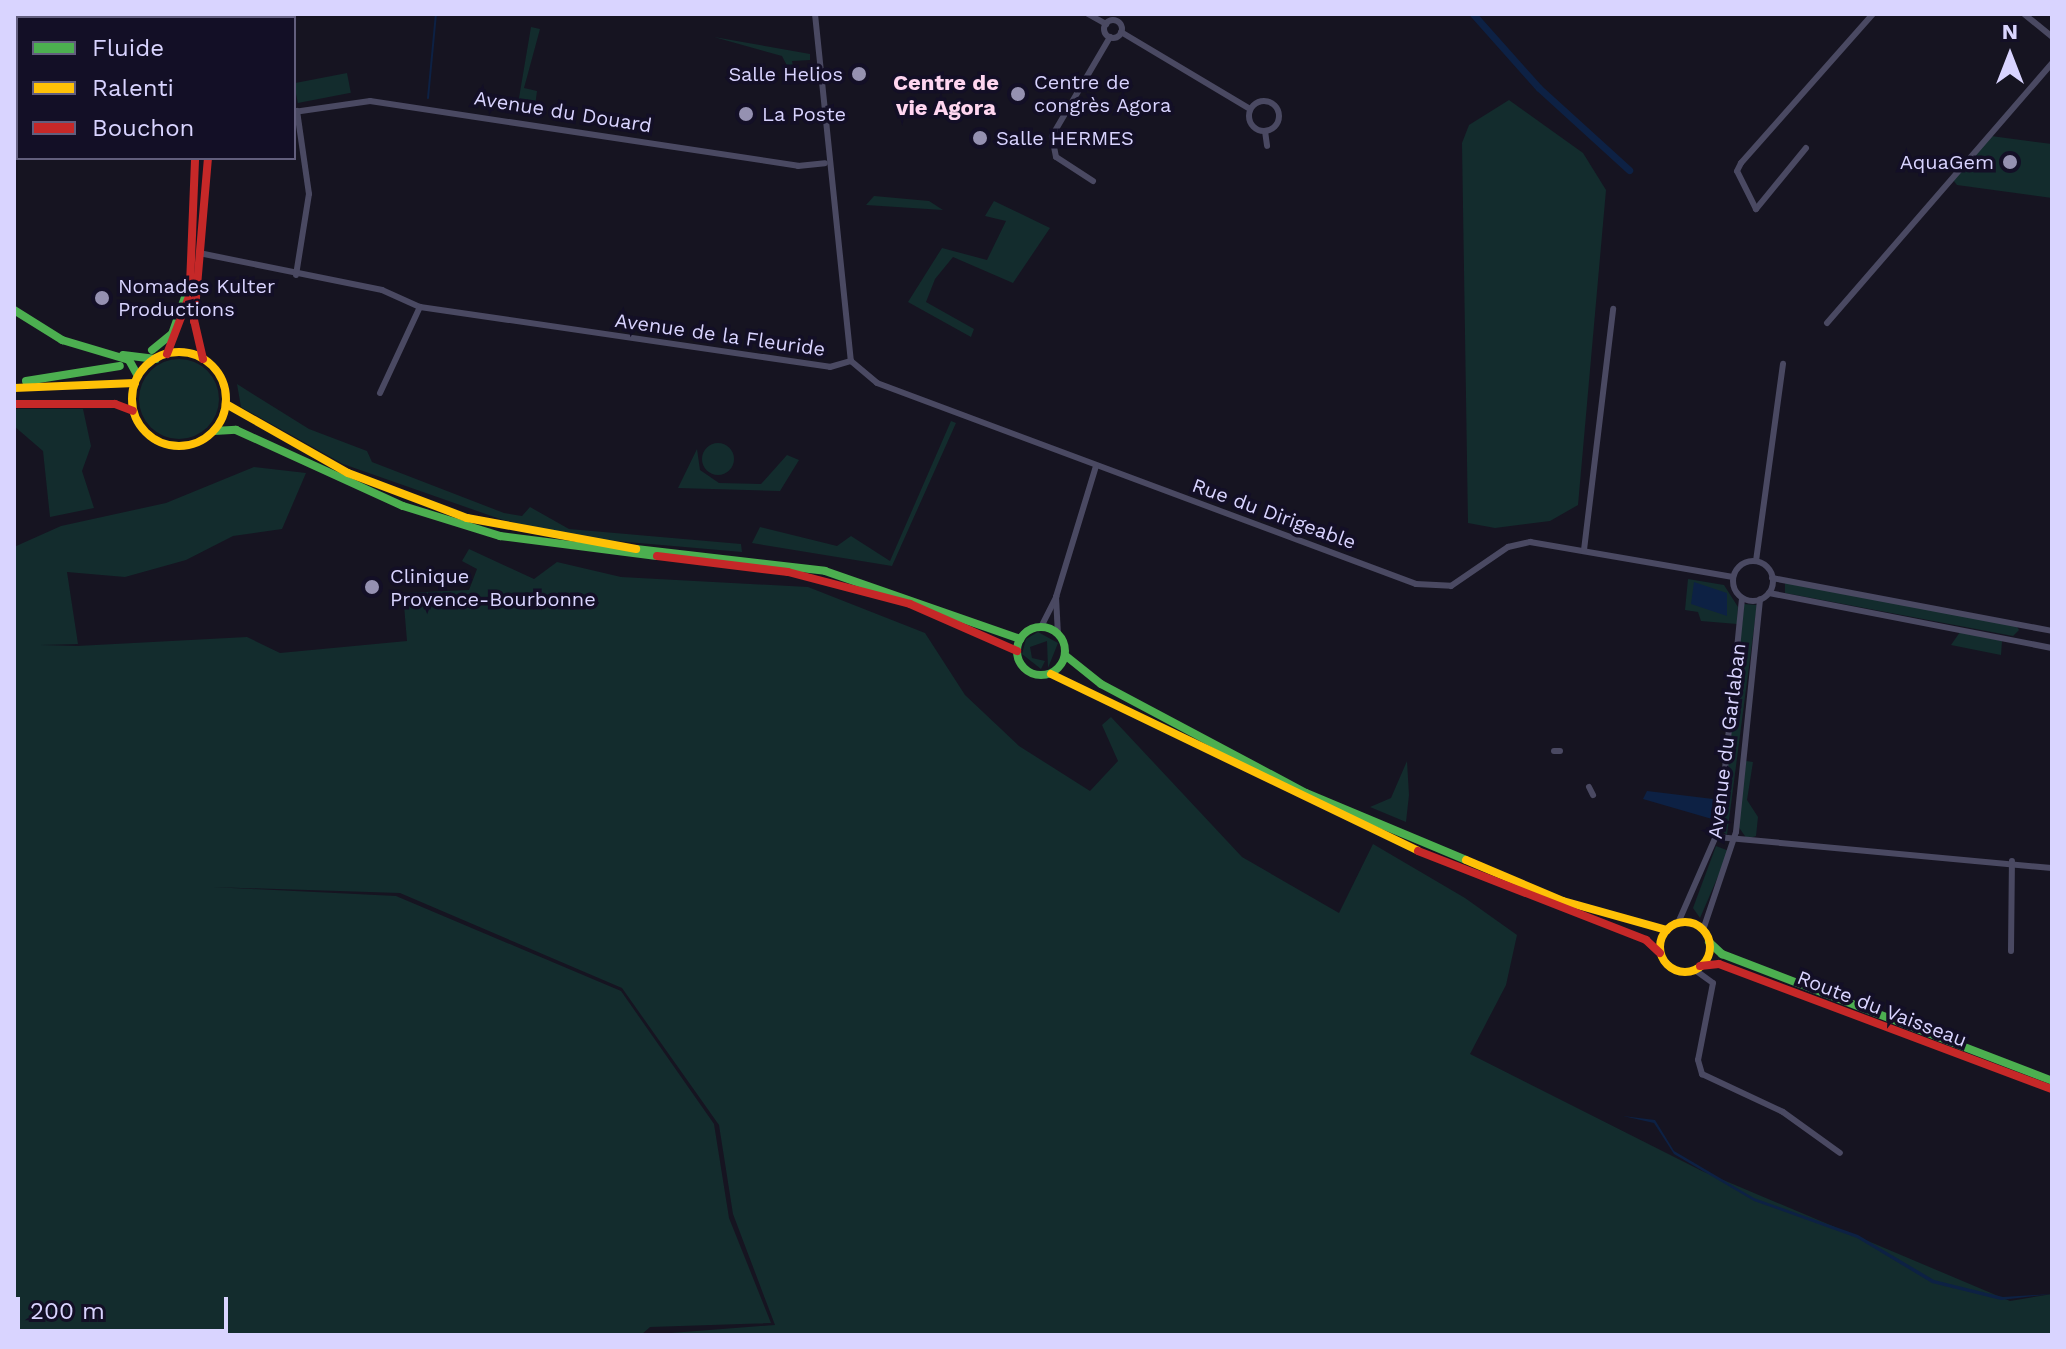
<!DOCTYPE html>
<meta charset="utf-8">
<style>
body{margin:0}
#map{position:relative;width:2066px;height:1349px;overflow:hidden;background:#161421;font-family:"Work Sans",sans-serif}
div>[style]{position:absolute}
.green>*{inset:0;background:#132c2d;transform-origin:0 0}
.round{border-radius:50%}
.water>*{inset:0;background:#0d2144}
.stream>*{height:2px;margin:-1px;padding:0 1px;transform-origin:1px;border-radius:1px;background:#0d2144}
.canal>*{height:7px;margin:-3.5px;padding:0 3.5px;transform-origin:3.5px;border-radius:3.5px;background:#0d2144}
.street>*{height:6px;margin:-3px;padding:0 3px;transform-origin:3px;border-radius:3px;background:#4a4962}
.street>.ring{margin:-3px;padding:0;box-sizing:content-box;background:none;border:6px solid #4a4962;border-radius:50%}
.fast>*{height:8px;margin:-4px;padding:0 4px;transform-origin:4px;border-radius:4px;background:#4caf50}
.fast>.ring{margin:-4px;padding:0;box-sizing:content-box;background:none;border:8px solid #4caf50;border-radius:50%}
.slow>*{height:8px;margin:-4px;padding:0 4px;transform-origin:4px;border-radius:4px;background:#ffc107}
.slow>.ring{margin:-4px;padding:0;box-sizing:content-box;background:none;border:8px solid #ffc107;border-radius:50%}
.jam>*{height:8px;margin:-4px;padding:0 4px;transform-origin:4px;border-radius:4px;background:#c62828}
.dots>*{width:22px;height:22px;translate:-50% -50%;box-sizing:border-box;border:4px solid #130f26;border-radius:50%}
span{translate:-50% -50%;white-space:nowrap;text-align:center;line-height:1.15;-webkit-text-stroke:7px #130f26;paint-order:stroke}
.poi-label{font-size:20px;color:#d9d4ff}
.right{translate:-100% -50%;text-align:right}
.left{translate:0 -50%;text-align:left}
.street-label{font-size:20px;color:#d9d4ff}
.neighbourhood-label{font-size:22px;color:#ffd6f0;font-weight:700}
.frame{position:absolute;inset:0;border:16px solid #d9d4ff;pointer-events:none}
.legend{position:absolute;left:16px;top:16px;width:280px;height:144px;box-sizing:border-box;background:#130f26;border:2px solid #625e7d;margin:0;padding:10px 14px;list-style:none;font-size:24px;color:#d9d4ff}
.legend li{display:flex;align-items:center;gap:16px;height:40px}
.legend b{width:40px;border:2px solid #625e7d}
.north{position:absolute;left:1970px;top:16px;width:80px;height:80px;-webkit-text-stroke:6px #130f26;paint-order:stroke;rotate:0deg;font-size:22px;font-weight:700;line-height:32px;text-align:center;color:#d9d4ff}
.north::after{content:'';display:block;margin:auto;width:28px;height:36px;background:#d9d4ff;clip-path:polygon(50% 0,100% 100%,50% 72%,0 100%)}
.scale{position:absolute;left:16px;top:1297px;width:212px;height:36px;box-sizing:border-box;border:4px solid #d9d4ff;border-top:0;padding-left:10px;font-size:24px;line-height:28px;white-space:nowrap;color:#d9d4ff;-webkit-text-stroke:6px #130f26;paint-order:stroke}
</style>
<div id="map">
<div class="green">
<div style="clip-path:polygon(531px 27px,540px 29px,524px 88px,537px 91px,534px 114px,517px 112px,517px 105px,493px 108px,519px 98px)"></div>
<div style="clip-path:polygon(714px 37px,810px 54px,810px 60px,792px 61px,796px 83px,782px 56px)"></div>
<div style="left:347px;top:73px;width:20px;height:54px;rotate:79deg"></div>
<div style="clip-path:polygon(1509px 100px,1583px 153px,1606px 190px,1578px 505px,1550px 521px,1495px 528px,1468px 523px,1462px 143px,1469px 125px)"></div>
<div style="clip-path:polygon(1991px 136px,2052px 144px,2052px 198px,1957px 185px,1953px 180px)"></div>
<div style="clip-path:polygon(874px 196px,929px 201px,943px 210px,866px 205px)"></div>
<div style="clip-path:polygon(994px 201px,1050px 228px,1013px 283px,953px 257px,935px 279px,926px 302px,974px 329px,971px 337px,908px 302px,942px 248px,987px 260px,1006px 221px,985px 216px)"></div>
<div class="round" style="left:139px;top:359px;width:80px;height:80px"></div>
<div style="clip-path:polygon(237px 384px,309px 429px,367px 451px,372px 462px,504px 513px,522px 516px,530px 507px,569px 529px,741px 544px,742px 552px,570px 537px,500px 519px,343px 464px,241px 407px)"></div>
<div style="clip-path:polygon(14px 409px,83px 409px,91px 446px,82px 471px,94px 508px,50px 517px,43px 451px,14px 426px)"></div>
<div style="clip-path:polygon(951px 421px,956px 423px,892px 566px,752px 543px,760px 527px,837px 546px,851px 536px,890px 561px)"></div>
<div class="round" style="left:702px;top:443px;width:32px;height:32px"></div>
<div style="clip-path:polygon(697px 449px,700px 470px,719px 483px,761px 484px,787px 455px,799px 460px,780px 491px,678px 488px)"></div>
<div style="clip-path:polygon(254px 467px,306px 473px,282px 529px,233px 536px,186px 560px,125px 577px,67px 572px,78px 644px,40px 645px,77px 646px,247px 637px,280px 653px,407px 641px,403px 593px,469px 590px,477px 569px,462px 561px,469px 549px,534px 579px,557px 562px,621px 577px,808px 587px,925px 633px,965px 695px,1019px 746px,1090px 791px,1118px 761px,1102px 725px,1111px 717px,1242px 857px,1339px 913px,1373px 844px,1465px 898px,1517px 935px,1506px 985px,1470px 1054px,1702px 1171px,2010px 1301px,2052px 1294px,2052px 1335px,645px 1335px,775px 1325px,733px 1214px,719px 1125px,622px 988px,400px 893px,212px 887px,396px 896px,621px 991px,714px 1124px,729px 1218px,771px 1323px,650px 1327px,641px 1335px,14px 1335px,14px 547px,61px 526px,166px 503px)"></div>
<div style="clip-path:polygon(1688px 579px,1724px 585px,1738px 607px,1737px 624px,1701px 621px,1698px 612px,1685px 610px)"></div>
<div style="clip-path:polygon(1785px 583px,2016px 625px,2019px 630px,2013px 636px,1785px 593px)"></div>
<div style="clip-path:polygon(1744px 604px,1757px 605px,1727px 835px,1721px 830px)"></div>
<div style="clip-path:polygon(1038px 632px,1058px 643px,1048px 668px,1047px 641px,1030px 647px,1032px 658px,1045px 661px,1041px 669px,1022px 654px,1026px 639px)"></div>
<div style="clip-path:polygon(1960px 632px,2002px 641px,2001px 655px,1951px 645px)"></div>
<div style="clip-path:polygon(1407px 761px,1409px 795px,1406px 822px,1370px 807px,1391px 798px)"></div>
<div style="clip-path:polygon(1746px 761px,1753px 762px,1747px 800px,1758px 817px,1756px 836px,1747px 839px,1738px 826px)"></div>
<div style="clip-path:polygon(1716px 846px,1729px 851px,1700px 918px,1693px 908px)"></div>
</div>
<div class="water">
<div style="clip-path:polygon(1694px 582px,1727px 593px,1727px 616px,1691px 604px)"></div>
<div style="clip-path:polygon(1647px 791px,1713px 799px,1712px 819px,1643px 799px)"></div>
<div style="clip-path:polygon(1623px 1116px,1655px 1120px,1674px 1151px,1754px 1198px,1858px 1235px,1934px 1280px,2003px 1297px,2052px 1294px,2001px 1300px,1932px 1283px,1857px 1238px,1754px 1201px,1674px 1154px,1654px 1123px)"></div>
</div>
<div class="stream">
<div style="left:428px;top:98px;width:84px;rotate:-84.6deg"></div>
</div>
<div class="canal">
<div style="left:1473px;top:14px;width:99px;rotate:48.3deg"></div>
<div style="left:1539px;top:88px;width:122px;rotate:42.3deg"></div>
</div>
<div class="street">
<div style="left:815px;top:14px;width:349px;rotate:84.1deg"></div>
<div style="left:1088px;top:14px;width:21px;rotate:29deg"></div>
<div style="left:2024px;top:14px;width:36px;rotate:39deg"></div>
<div class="ring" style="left:1104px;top:20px;width:12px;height:12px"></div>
<div style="left:1121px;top:32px;width:150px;rotate:30.8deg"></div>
<div class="ring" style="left:1249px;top:101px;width:24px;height:24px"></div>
<div style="left:294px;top:112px;width:77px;rotate:-8.2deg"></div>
<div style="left:370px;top:101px;width:433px;rotate:8.6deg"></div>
<div style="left:798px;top:166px;width:27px;rotate:-6deg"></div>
<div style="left:1265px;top:131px;width:15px;rotate:82deg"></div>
<div style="left:1806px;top:148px;width:79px;rotate:129.3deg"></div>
<div style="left:1756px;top:209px;width:42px;rotate:-116.6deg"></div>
<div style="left:1737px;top:171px;width:9px;rotate:-63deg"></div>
<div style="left:1741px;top:163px;width:199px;rotate:-48.5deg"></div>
<div style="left:1093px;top:181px;width:44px;rotate:-147deg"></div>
<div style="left:1056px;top:157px;width:21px;rotate:-101deg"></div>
<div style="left:1052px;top:136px;width:115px;rotate:-59.6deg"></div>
<div style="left:199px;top:253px;width:187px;rotate:11.4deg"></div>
<div style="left:382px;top:290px;width:42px;rotate:24.1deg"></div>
<div style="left:296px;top:275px;width:82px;rotate:-80.9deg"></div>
<div style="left:309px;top:194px;width:84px;rotate:-98.2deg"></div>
<div style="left:1827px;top:323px;width:344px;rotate:-49.1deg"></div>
<div style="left:851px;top:361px;width:34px;rotate:40deg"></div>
<div style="left:877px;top:383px;width:575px;rotate:20.45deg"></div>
<div style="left:1416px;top:584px;width:35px;rotate:3deg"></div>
<div style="left:1451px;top:586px;width:69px;rotate:-34.4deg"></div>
<div style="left:1508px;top:547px;width:23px;rotate:-13deg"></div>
<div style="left:1530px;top:542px;width:206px;rotate:9.8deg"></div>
<div style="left:380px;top:393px;width:95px;rotate:-65.1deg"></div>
<div style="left:420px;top:307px;width:414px;rotate:8.3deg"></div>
<div style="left:830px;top:367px;width:22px;rotate:-16deg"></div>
<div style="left:1584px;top:550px;width:243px;rotate:-83.1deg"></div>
<div style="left:1756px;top:561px;width:199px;rotate:-82.2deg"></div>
<div class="ring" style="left:1733px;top:561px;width:34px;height:34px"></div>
<div style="left:1772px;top:578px;width:285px;rotate:10.7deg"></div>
<div style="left:1769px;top:593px;width:288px;rotate:11deg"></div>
<div style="left:1056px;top:597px;width:137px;rotate:-73deg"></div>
<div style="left:1041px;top:627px;width:34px;rotate:-63deg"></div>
<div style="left:1056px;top:597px;width:36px;rotate:87deg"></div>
<div style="left:1554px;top:751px;width:6px"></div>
<div style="left:1589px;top:787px;width:9px;rotate:63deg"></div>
<div style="left:1717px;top:837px;width:336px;rotate:5.3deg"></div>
<div style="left:1678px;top:923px;width:103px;rotate:-66.4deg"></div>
<div style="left:1719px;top:829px;width:232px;rotate:-84.3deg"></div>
<div style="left:1703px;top:930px;width:103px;rotate:-71.4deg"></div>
<div style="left:1736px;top:832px;width:234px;rotate:-84.1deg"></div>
<div style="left:2011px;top:951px;width:90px;rotate:-89.4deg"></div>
<div style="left:1695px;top:970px;width:22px;rotate:36deg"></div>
<div style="left:1713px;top:983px;width:78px;rotate:101deg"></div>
<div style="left:1698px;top:1060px;width:15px;rotate:74deg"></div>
<div style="left:1702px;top:1074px;width:89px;rotate:25.1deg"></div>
<div style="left:1783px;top:1112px;width:70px;rotate:35.7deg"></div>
</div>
<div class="fast">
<div style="left:14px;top:310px;width:57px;rotate:32deg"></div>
<div style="left:62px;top:340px;width:70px;rotate:16.6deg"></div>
<div style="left:129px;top:360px;width:18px;rotate:61deg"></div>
<div style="left:152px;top:350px;width:26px;rotate:-39deg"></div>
<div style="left:172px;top:334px;width:54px;rotate:-70.6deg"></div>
<div style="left:123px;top:355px;width:33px;rotate:7deg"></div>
<div style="left:26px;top:381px;width:95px;rotate:-9.1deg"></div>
<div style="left:214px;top:431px;width:22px;rotate:-3deg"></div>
<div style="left:236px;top:430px;width:183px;rotate:24.5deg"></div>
<div style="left:403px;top:506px;width:102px;rotate:17.2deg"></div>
<div style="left:500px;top:536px;width:158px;rotate:7.3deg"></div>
<div style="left:636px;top:549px;width:190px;rotate:6.6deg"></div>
<div style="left:825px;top:571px;width:207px;rotate:19.2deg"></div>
<div class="ring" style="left:1017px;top:627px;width:40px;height:40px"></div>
<div style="left:1066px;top:656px;width:45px;rotate:38.7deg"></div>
<div style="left:1101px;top:684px;width:232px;rotate:28deg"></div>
<div style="left:1306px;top:793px;width:173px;rotate:22.7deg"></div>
<div style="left:1709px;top:942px;width:18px;rotate:43deg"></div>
<div style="left:1722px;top:954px;width:354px;rotate:21deg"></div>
</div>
<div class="slow">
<div class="ring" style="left:132px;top:352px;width:86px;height:86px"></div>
<div style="left:14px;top:388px;width:121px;rotate:-2.4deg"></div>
<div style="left:226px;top:404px;width:140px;rotate:29.5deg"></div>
<div style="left:348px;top:473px;width:127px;rotate:20.7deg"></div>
<div style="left:467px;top:518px;width:172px;rotate:10.4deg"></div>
<div style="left:1051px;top:674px;width:407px;rotate:25.7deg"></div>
<div style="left:1466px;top:860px;width:105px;rotate:22.9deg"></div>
<div style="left:1563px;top:901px;width:108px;rotate:15.6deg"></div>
<div class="ring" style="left:1660px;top:922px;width:42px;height:42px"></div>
</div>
<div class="jam">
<div style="left:201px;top:14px;width:4px;rotate:90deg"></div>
<div style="left:190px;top:285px;width:127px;rotate:-87.7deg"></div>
<div style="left:167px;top:354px;width:59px;rotate:-69.1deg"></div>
<div style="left:203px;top:359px;width:39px;rotate:-103deg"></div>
<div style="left:194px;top:321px;width:164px;rotate:-85.1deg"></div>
<div style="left:14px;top:404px;width:101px"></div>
<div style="left:115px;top:404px;width:19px;rotate:21deg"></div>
<div style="left:657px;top:556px;width:132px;rotate:7deg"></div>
<div style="left:788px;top:572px;width:126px;rotate:14.7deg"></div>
<div style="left:910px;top:604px;width:117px;rotate:23.7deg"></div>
<div style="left:1418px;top:851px;width:245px;rotate:21.3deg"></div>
<div style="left:1646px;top:940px;width:19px;rotate:43deg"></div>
<div style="left:1700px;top:966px;width:19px;rotate:-6deg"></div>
<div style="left:1719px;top:964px;width:356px;rotate:20.6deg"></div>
</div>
<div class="dots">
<div style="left:859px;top:74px;background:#9591b1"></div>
<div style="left:1018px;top:94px;background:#9591b1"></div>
<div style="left:746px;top:114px;background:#9591b1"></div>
<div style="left:980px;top:138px;background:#9591b1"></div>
<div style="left:2010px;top:162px;background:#9591b1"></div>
<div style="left:102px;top:298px;background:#9591b1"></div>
<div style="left:372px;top:587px;background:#9591b1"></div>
</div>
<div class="poi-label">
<span class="right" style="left:843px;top:74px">Salle Helios</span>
<span class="left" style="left:1034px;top:94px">Centre de<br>congrès Agora</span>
<span class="left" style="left:762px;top:114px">La Poste</span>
<span class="left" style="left:996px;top:138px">Salle HERMES</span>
<span class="right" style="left:1994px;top:162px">AquaGem</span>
<span class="left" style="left:118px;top:298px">Nomades Kulter<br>Productions</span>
<span class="left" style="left:390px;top:588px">Clinique<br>Provence-Bourbonne</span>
</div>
<div class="street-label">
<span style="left:563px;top:112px;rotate:9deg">Avenue du Douard</span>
<span style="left:720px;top:335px;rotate:8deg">Avenue de la Fleuride</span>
<span style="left:1274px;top:514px;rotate:20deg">Rue du Dirigeable</span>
<span style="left:1727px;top:741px;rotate:-83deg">Avenue du Garlaban</span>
<span style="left:1882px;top:1009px;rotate:21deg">Route du Vaisseau</span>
</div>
<div class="neighbourhood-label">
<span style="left:946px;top:95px">Centre de<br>vie Agora</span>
</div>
<div class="frame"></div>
<ul class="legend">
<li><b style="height:10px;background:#4caf50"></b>Fluide</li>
<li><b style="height:10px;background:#ffc107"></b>Ralenti</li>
<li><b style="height:10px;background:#c62828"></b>Bouchon</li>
</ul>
<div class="north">N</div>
<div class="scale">200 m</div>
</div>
